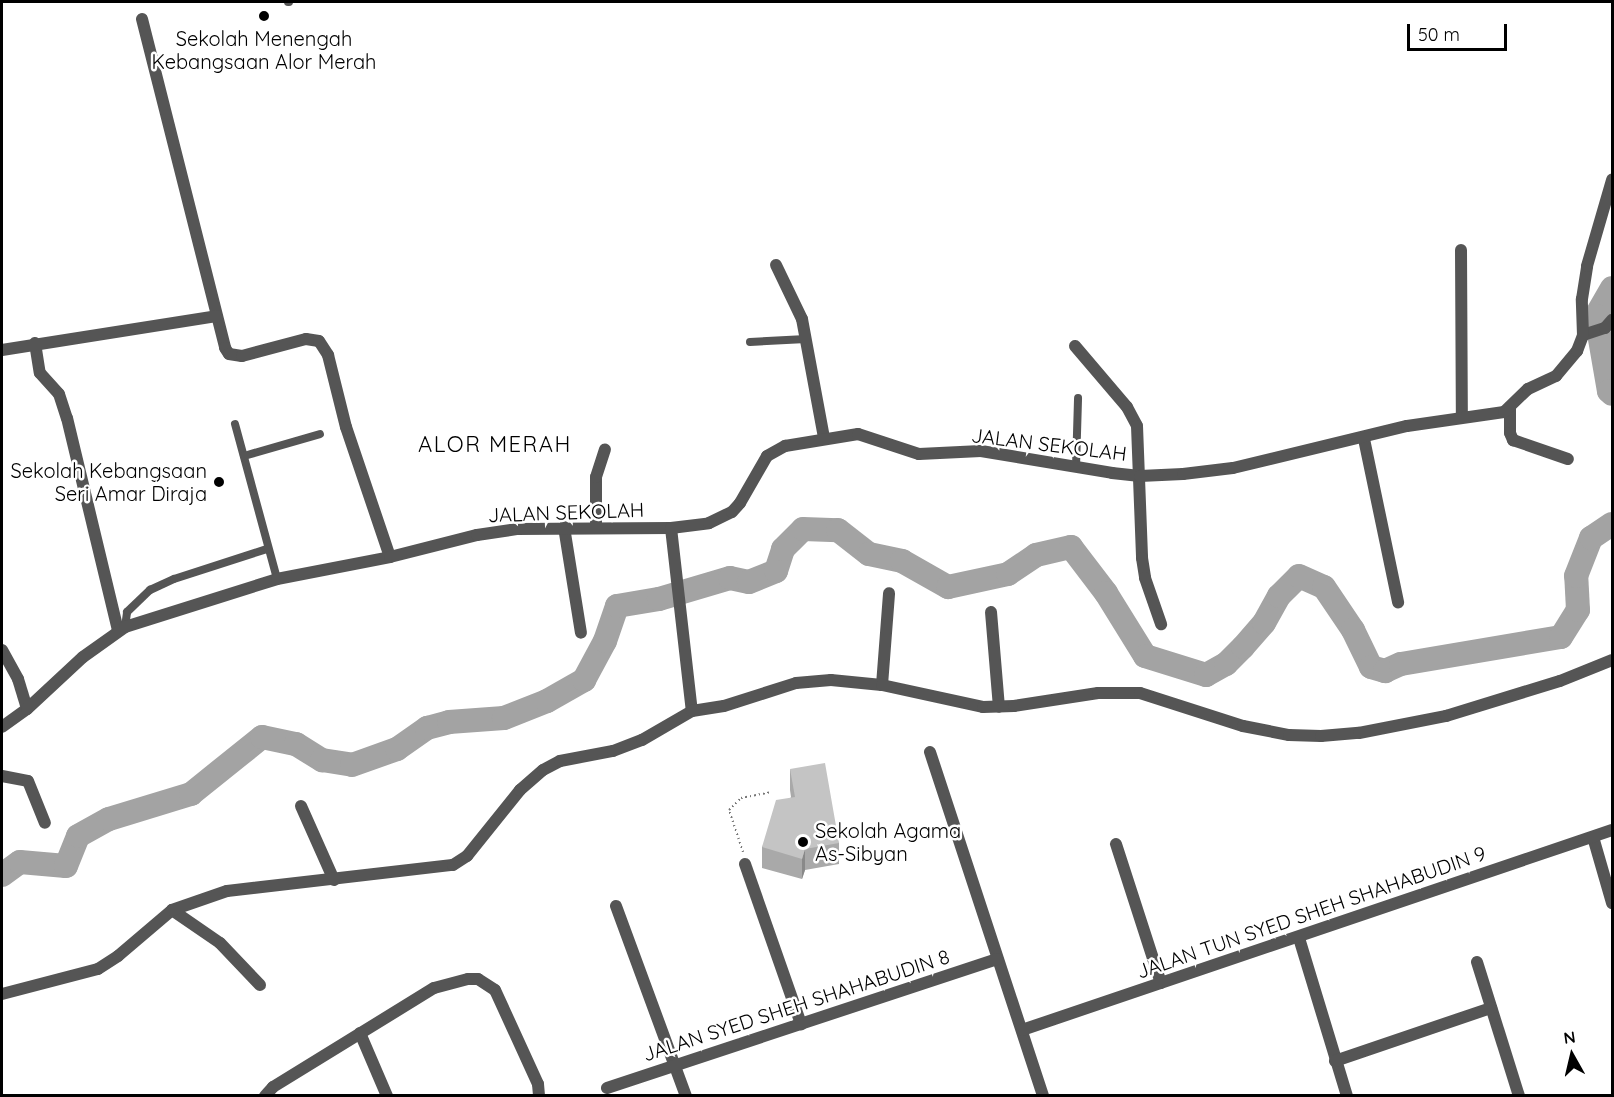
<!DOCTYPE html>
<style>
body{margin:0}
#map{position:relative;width:1614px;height:1097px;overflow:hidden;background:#fff;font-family:Quicksand,sans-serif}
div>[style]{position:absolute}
.river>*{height:24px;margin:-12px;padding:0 12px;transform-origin:12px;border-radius:12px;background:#a3a3a3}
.path>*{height:2px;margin-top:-1px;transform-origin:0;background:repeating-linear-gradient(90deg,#777 0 1.5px,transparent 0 4.5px)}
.lane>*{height:8px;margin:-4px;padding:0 4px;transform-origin:4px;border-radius:4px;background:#555}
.street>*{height:12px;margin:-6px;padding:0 6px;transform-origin:6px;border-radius:6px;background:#555}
.wall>*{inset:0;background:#a9a9a9}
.shaded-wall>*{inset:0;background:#898989}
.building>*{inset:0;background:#c4c4c4}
.dots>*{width:16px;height:16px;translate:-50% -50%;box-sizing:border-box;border:3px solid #fff;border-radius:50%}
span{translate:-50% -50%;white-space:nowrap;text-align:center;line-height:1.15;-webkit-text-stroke:5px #fff;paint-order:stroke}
.poi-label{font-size:20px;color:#000}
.right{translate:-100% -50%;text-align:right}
.left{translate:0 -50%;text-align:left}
.street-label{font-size:20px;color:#000}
.quarter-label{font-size:22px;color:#000;letter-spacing:1.5px}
.frame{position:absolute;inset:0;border:3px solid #000;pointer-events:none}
.north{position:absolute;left:1542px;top:1025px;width:60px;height:60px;-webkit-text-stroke:4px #fff;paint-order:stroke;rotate:352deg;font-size:16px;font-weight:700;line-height:24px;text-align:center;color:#000}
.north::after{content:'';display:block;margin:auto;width:21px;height:27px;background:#000;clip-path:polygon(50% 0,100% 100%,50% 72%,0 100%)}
.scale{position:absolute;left:1407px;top:24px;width:100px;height:27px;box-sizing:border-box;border:3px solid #000;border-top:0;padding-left:8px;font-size:18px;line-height:21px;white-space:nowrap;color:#000;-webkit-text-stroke:4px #fff;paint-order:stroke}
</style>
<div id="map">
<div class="river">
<div style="left:1612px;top:288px;width:32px;rotate:120deg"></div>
<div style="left:1596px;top:316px;width:76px;rotate:80.2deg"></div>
<div style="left:1609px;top:391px;width:4px;rotate:45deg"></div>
<div style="left:2px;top:875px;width:22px;rotate:-36deg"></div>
<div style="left:20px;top:862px;width:46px;rotate:5deg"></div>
<div style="left:66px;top:866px;width:32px;rotate:-68deg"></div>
<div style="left:78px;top:836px;width:35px;rotate:-29deg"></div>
<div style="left:109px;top:819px;width:86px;rotate:-17deg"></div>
<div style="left:191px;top:794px;width:91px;rotate:-38.8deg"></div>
<div style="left:262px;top:737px;width:35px;rotate:12deg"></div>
<div style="left:296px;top:744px;width:31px;rotate:32deg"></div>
<div style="left:322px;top:760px;width:30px;rotate:9deg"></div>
<div style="left:352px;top:765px;width:48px;rotate:-19.6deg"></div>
<div style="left:397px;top:749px;width:37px;rotate:-35deg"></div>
<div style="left:427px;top:728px;width:23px;rotate:-15deg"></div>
<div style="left:449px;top:722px;width:55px;rotate:-4.2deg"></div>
<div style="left:504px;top:718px;width:46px;rotate:-21.6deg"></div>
<div style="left:547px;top:701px;width:43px;rotate:-29.6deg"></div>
<div style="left:584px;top:680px;width:44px;rotate:-61.7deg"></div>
<div style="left:605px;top:641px;width:37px;rotate:-71deg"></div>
<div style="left:617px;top:606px;width:43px;rotate:-9.5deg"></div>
<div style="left:659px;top:599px;width:74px;rotate:-16.5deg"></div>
<div style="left:730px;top:578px;width:19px;rotate:12deg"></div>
<div style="left:749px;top:582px;width:29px;rotate:-22deg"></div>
<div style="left:776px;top:571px;width:23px;rotate:-72deg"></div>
<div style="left:783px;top:549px;width:28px;rotate:-45deg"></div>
<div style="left:803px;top:529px;width:35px;rotate:2deg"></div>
<div style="left:838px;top:530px;width:39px;rotate:38deg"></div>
<div style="left:869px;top:554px;width:34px;rotate:12deg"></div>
<div style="left:902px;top:561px;width:53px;rotate:29.5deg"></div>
<div style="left:948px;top:587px;width:61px;rotate:-12.2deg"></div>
<div style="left:1008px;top:574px;width:34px;rotate:-34deg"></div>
<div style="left:1036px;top:555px;width:36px;rotate:-13deg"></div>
<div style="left:1071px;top:547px;width:58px;rotate:52.7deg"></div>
<div style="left:1106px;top:593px;width:74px;rotate:58.2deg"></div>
<div style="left:1145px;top:656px;width:64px;rotate:17.3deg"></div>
<div style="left:1206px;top:675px;width:23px;rotate:-29deg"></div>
<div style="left:1226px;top:664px;width:24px;rotate:-45deg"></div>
<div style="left:1243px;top:647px;width:32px;rotate:-49deg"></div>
<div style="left:1264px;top:623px;width:31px;rotate:-61deg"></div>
<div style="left:1279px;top:596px;width:28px;rotate:-45deg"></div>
<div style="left:1299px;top:576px;width:27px;rotate:24deg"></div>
<div style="left:1324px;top:587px;width:52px;rotate:56deg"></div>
<div style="left:1353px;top:630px;width:41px;rotate:64.1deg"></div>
<div style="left:1371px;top:667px;width:15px;rotate:16deg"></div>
<div style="left:1385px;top:671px;width:17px;rotate:-24deg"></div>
<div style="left:1401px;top:664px;width:162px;rotate:-9.6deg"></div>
<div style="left:1561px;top:637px;width:32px;rotate:-58deg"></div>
<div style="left:1578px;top:610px;width:34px;rotate:-93deg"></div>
<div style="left:1576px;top:576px;width:41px;rotate:-68.5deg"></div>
<div style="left:1591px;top:538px;width:25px;rotate:-34deg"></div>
</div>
<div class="path">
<div style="left:743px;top:852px;width:44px;rotate:-108.4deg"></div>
<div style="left:729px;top:810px;width:17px;rotate:-45deg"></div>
<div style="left:741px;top:798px;width:31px;rotate:-11deg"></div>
</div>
<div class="lane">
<div style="left:288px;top:2px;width:1px"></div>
<div style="left:750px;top:342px;width:56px;rotate:-3.1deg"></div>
<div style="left:235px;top:424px;width:161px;rotate:74.8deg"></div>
<div style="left:244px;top:456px;width:79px;rotate:-16.1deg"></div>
<div style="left:1076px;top:467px;width:69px;rotate:-88.3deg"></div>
<div style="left:125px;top:627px;width:15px;rotate:-82deg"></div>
<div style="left:127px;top:612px;width:32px;rotate:-44deg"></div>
<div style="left:150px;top:590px;width:26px;rotate:-25deg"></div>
<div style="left:174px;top:579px;width:98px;rotate:-17.9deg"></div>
</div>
<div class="street">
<div style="left:142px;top:19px;width:339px;rotate:75.8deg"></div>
<div style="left:225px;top:348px;width:7px;rotate:56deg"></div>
<div style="left:229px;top:354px;width:13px;rotate:9deg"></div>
<div style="left:242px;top:356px;width:66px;rotate:-14.9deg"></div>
<div style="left:306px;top:339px;width:13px;rotate:9deg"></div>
<div style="left:319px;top:341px;width:17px;rotate:57deg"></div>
<div style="left:328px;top:355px;width:74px;rotate:76deg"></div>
<div style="left:346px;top:427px;width:137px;rotate:71.3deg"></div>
<div style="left:1461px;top:250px;width:167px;rotate:89.7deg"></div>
<div style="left:776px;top:265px;width:60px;rotate:64.3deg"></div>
<div style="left:802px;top:319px;width:121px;rotate:79.5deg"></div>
<div style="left:1583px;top:335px;width:23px;rotate:-18deg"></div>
<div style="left:1605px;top:328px;width:11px;rotate:-49deg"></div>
<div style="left:35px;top:343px;width:30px;rotate:81deg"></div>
<div style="left:40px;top:373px;width:28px;rotate:48deg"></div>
<div style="left:59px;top:394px;width:25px;rotate:72deg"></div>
<div style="left:67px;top:418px;width:219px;rotate:76.5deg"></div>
<div style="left:1075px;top:346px;width:80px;rotate:49.6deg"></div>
<div style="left:1127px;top:407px;width:21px;rotate:62deg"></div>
<div style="left:1137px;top:426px;width:132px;rotate:87.8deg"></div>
<div style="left:1142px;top:558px;width:20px;rotate:81deg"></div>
<div style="left:1145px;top:578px;width:49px;rotate:70.8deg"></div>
<div style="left:2px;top:350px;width:217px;rotate:-9deg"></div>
<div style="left:1510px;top:407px;width:26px;rotate:90deg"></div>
<div style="left:1510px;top:433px;width:8px;rotate:67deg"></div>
<div style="left:1513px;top:440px;width:58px;rotate:19.1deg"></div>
<div style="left:1364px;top:439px;width:167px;rotate:78.2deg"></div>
<div style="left:564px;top:527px;width:107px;rotate:80.9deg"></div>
<div style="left:596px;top:527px;width:50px;rotate:-90deg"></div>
<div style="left:596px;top:477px;width:29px;rotate:-72deg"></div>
<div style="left:671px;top:528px;width:184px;rotate:83.5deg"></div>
<div style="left:991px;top:612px;width:95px;rotate:85.2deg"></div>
<div style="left:2px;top:650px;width:33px;rotate:61deg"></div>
<div style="left:18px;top:679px;width:31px;rotate:73deg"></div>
<div style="left:882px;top:685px;width:92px;rotate:-85.6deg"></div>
<div style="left:2px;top:727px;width:31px;rotate:-36deg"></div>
<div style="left:27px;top:709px;width:76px;rotate:-42.9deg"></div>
<div style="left:83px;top:657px;width:52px;rotate:-35.5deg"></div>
<div style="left:125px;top:627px;width:159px;rotate:-17.5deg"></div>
<div style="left:277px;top:579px;width:115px;rotate:-11deg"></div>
<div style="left:390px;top:557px;width:90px;rotate:-14.2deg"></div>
<div style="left:477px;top:535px;width:40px;rotate:-8.5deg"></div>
<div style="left:517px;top:529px;width:154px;rotate:-0.4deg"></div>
<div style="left:671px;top:528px;width:38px;rotate:-7deg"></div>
<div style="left:709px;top:523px;width:25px;rotate:-26deg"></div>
<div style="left:732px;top:512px;width:12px;rotate:-48deg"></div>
<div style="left:740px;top:503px;width:54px;rotate:-60.1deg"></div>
<div style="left:767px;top:456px;width:21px;rotate:-29deg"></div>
<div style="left:785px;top:446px;width:74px;rotate:-9.3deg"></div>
<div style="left:858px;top:434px;width:64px;rotate:18.2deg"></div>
<div style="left:919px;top:454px;width:62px;rotate:-2.8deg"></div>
<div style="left:981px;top:451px;width:133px;rotate:9.5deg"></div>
<div style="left:1112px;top:473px;width:28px;rotate:6deg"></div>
<div style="left:1140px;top:476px;width:43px;rotate:-2.7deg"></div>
<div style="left:1183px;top:474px;width:50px;rotate:-6.8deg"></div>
<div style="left:1233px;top:468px;width:179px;rotate:-13.6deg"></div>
<div style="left:1407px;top:426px;width:98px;rotate:-8.2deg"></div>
<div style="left:1504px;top:412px;width:33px;rotate:-44deg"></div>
<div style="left:1528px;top:389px;width:31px;rotate:-25deg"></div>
<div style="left:1556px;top:376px;width:33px;rotate:-50deg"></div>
<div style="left:1577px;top:351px;width:17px;rotate:-69deg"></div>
<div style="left:1583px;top:335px;width:36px;rotate:-92deg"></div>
<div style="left:1582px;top:299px;width:33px;rotate:-81deg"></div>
<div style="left:1587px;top:266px;width:90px;rotate:-73.8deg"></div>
<div style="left:930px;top:752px;width:362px;rotate:71.8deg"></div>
<div style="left:2px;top:776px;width:26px;rotate:11deg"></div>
<div style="left:28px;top:781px;width:45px;rotate:68deg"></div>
<div style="left:301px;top:806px;width:81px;rotate:66deg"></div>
<div style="left:1593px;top:837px;width:69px;rotate:73.9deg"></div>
<div style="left:1116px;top:844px;width:146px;rotate:72.1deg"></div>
<div style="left:745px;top:864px;width:170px;rotate:70.7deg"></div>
<div style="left:616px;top:906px;width:202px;rotate:69.8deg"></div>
<div style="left:172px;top:910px;width:58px;rotate:34.5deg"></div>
<div style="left:220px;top:943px;width:58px;rotate:46.4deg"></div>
<div style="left:1299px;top:938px;width:165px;rotate:73.1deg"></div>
<div style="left:1477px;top:962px;width:140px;rotate:72.6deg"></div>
<div style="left:2px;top:994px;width:99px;rotate:-14.6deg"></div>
<div style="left:98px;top:969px;width:24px;rotate:-33deg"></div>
<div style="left:118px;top:956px;width:71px;rotate:-40.4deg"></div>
<div style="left:172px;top:910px;width:58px;rotate:-19.1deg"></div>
<div style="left:227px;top:891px;width:227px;rotate:-6.6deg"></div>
<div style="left:453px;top:865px;width:17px;rotate:-33deg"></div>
<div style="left:467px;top:856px;width:85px;rotate:-51.2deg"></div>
<div style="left:520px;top:790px;width:30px;rotate:-41deg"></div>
<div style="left:543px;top:770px;width:19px;rotate:-28deg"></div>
<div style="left:560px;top:761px;width:54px;rotate:-10.7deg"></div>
<div style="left:613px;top:751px;width:31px;rotate:-21deg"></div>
<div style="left:642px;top:740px;width:58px;rotate:-30.1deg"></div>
<div style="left:692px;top:711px;width:32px;rotate:-9deg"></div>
<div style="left:724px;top:706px;width:76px;rotate:-17.7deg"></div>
<div style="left:796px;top:683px;width:35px;rotate:-5deg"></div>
<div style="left:831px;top:680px;width:51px;rotate:5.6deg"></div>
<div style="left:882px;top:685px;width:103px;rotate:12.3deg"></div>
<div style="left:983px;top:707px;width:31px;rotate:-2deg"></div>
<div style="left:1014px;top:706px;width:85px;rotate:-8.8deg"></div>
<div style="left:1098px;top:693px;width:42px"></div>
<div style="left:1140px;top:693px;width:108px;rotate:17.8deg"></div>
<div style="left:1243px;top:726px;width:47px;rotate:11.1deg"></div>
<div style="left:1289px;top:735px;width:32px;rotate:2deg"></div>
<div style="left:1321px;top:736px;width:38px;rotate:-5deg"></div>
<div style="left:1359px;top:733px;width:89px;rotate:-11.1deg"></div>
<div style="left:1446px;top:716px;width:119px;rotate:-17.1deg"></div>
<div style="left:1560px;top:681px;width:56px;rotate:-22deg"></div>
<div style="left:1022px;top:1030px;width:623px;rotate:-18.73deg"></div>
<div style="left:360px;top:1033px;width:69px;rotate:66.8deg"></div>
<div style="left:1335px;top:1061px;width:165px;rotate:-18.8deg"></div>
<div style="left:607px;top:1088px;width:411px;rotate:-18.3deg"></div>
<div style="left:265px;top:1096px;width:12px;rotate:-48deg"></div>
<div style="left:273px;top:1087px;width:189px;rotate:-31.6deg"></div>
<div style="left:434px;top:988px;width:35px;rotate:-15deg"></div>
<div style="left:468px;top:979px;width:10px"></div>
<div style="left:478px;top:979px;width:20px;rotate:33deg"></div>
<div style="left:495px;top:990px;width:103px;rotate:65.4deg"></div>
<div style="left:538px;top:1084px;width:12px;rotate:85deg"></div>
</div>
<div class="wall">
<div style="clip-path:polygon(790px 769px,839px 843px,839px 864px,805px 870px,802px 879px,762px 868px,762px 847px,791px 797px,790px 790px)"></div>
</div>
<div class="shaded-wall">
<div style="clip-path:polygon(805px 849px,805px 870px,802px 879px,802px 859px)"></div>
</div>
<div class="building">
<div style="clip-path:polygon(825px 763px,839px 843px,805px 849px,802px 859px,762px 847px,776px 800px,795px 797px,790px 769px)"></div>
</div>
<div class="dots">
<div style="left:264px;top:16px;background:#000"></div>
<div style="left:219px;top:482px;background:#000"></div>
<div style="left:803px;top:842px;background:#000"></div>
</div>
<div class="poi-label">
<span style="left:264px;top:50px">Sekolah Menengah<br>Kebangsaan Alor Merah</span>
<span class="right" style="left:207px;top:482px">Sekolah Kebangsaan<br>Seri Amar Diraja</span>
<span class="left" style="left:815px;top:842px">Sekolah Agama<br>As-Sibyan</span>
</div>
<div class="street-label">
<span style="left:1049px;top:444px;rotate:7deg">JALAN SEKOLAH</span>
<span style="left:566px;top:512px;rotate:-2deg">JALAN SEKOLAH</span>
<span style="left:1311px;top:912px;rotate:-19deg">JALAN TUN SYED SHEH SHAHABUDIN 9</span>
<span style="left:796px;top:1005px;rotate:-18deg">JALAN SYED SHEH SHAHABUDIN 8</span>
</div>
<div class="quarter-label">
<span style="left:495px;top:445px">ALOR MERAH</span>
</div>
<div class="frame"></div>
<div class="north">N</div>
<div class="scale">50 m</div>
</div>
